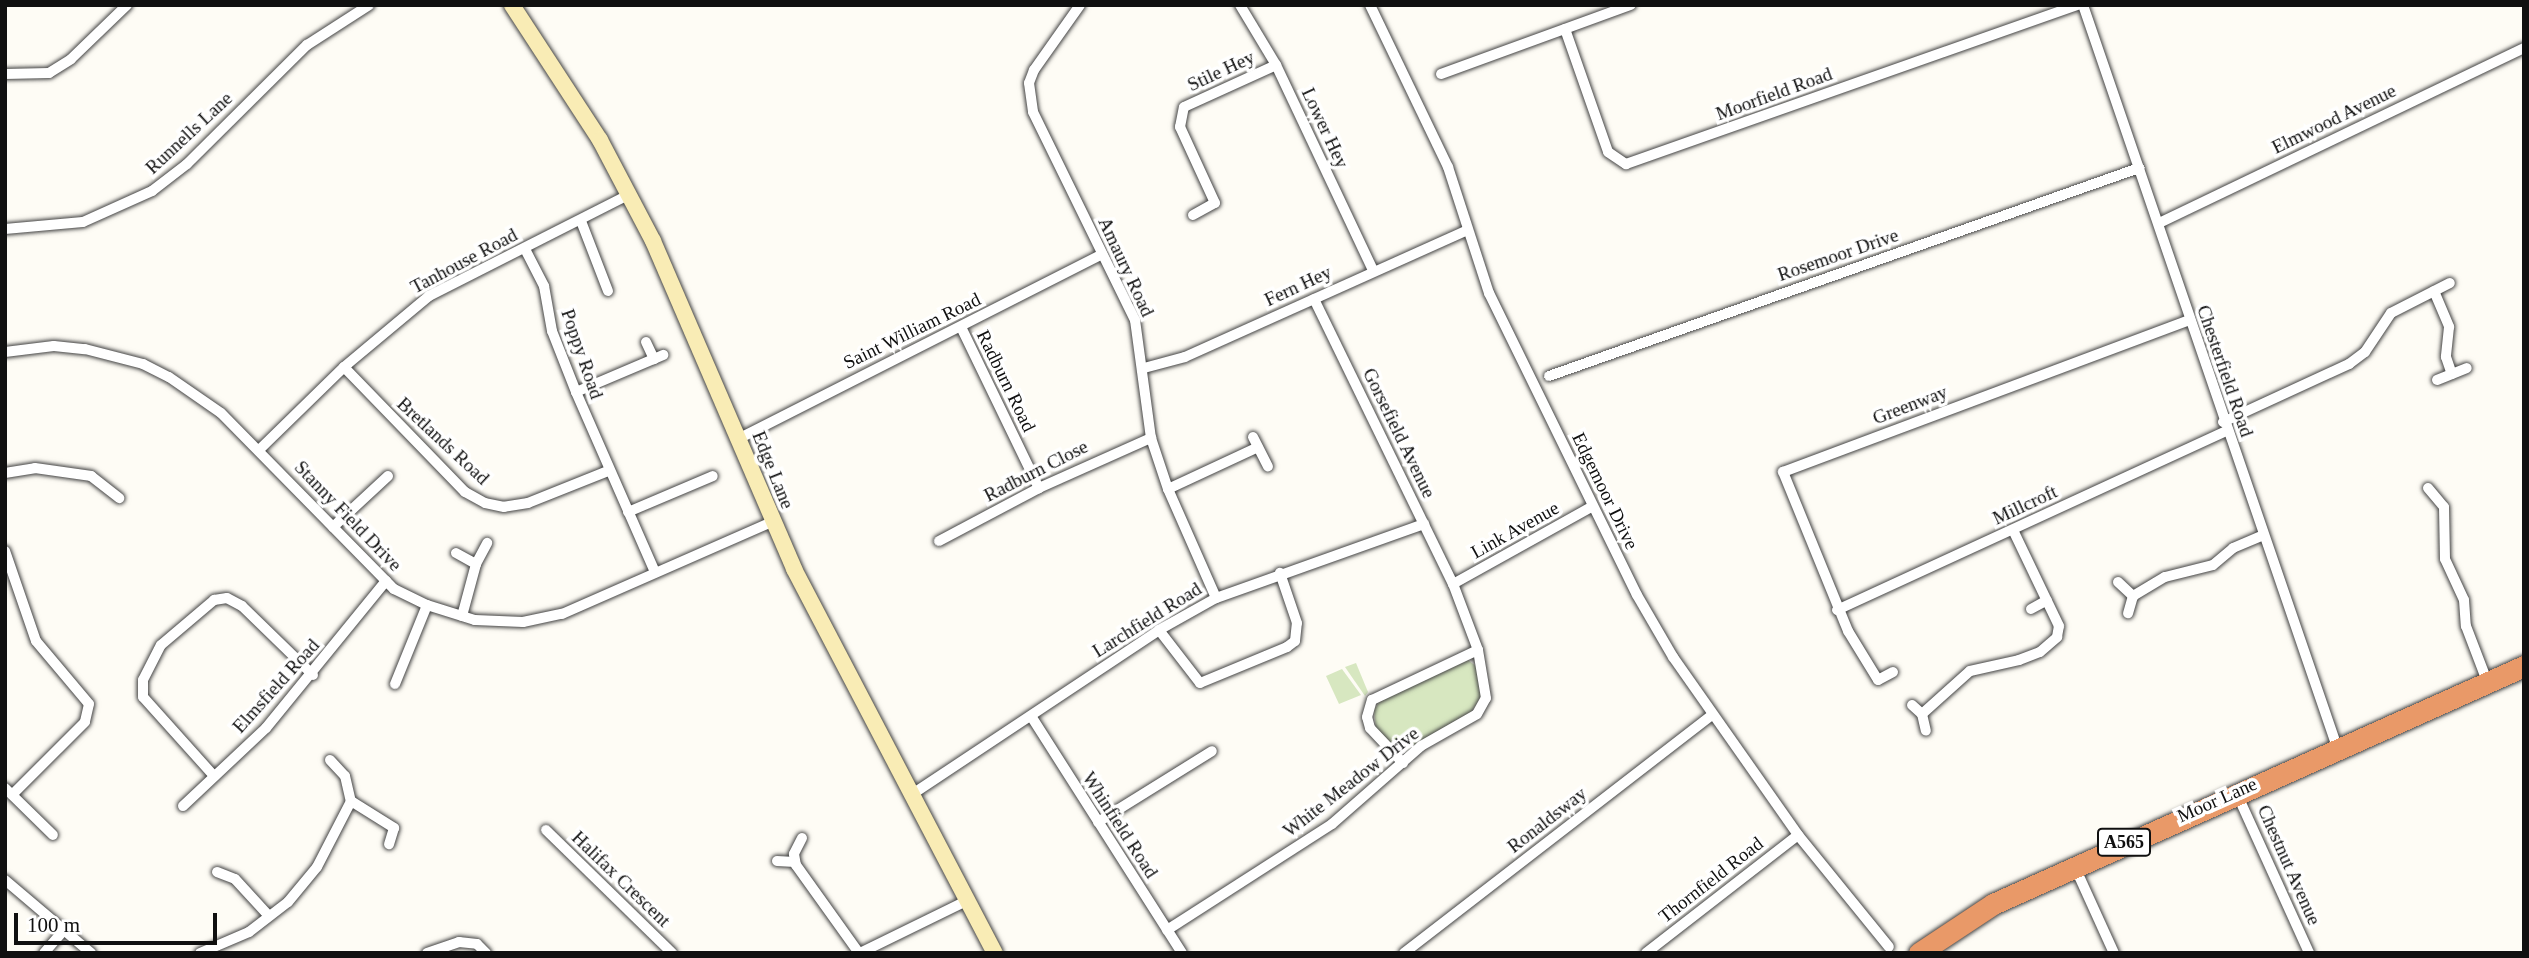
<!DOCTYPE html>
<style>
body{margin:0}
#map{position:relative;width:2529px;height:958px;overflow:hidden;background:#fefcf5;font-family:Georgia,serif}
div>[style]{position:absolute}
.green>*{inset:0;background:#d7e7c0}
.roads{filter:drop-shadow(0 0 2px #434343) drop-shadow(0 0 2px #434343)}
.street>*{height:10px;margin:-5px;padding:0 5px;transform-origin:5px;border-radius:5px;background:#fff}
.secondary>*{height:16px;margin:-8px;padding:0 8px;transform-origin:8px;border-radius:8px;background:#f9ecb5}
.highway>*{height:21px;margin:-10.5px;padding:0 10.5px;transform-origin:10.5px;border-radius:10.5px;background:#e99968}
span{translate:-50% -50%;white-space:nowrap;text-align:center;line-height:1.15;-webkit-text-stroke:7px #fff;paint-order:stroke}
.shield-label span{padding:2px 5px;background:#fff;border:2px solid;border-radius:5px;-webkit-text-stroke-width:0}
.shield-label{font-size:18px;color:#101010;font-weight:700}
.street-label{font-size:19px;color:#101010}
.frame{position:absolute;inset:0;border:7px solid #101010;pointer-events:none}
.scale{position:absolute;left:14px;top:913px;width:203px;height:32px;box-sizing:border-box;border:4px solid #101010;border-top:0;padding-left:9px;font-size:21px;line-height:24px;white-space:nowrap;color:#101010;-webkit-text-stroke:5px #fff;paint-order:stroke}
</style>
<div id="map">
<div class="green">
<div style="clip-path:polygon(1468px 660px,1477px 667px,1481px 697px,1471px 712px,1407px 751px,1398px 750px,1376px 728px,1374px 710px,1383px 697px)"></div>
<div style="clip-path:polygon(1356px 663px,1368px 692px,1365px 696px,1345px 667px)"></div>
<div style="clip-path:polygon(1342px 669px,1361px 695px,1339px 704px,1326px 676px)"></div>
</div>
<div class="roads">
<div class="street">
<div style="left:1080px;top:5px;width:80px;rotate:125.3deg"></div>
<div style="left:1034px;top:70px;width:14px;rotate:111deg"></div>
<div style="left:1029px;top:83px;width:29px;rotate:82deg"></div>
<div style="left:1033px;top:112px;width:232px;rotate:63.9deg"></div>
<div style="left:1135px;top:320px;width:119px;rotate:82.3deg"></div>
<div style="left:1151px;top:438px;width:54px;rotate:71.6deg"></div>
<div style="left:1168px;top:489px;width:119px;rotate:66.2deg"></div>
<div style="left:1240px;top:5px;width:70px;rotate:59deg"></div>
<div style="left:1276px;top:65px;width:227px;rotate:64.7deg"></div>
<div style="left:1370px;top:5px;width:180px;rotate:64.3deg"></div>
<div style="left:1448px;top:167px;width:133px;rotate:72deg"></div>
<div style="left:1489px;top:293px;width:336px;rotate:63.9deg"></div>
<div style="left:1637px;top:595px;width:72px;rotate:59.9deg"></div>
<div style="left:1673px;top:657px;width:218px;rotate:54.9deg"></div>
<div style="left:1798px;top:835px;width:144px;rotate:50.9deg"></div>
<div style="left:2083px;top:5px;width:784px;rotate:71.1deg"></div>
<div style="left:1565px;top:29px;width:130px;rotate:70.7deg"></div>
<div style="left:1608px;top:152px;width:22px;rotate:34deg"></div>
<div style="left:1626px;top:164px;width:479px;rotate:-19.4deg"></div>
<div style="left:5px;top:74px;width:44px;rotate:-1.3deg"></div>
<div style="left:49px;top:73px;width:26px;rotate:-32deg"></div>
<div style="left:71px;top:59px;width:78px;rotate:-44deg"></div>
<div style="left:1441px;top:74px;width:202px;rotate:-20deg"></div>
<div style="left:1193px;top:215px;width:25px;rotate:-29deg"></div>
<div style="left:1215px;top:203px;width:84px;rotate:-114.7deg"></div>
<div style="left:1180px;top:127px;width:20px;rotate:-79deg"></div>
<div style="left:1184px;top:107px;width:101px;rotate:-24.5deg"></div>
<div style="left:581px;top:221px;width:75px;rotate:68.9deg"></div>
<div style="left:2159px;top:223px;width:405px;rotate:-25.6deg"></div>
<div style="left:5px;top:229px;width:78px;rotate:-5.1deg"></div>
<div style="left:83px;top:222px;width:76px;rotate:-24.2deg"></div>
<div style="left:152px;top:191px;width:44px;rotate:-37.6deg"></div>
<div style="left:187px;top:164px;width:169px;rotate:-44.8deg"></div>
<div style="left:307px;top:45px;width:74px;rotate:-32.8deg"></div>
<div style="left:525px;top:249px;width:42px;rotate:62.8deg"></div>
<div style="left:544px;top:286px;width:46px;rotate:79.9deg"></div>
<div style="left:552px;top:331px;width:66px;rotate:68.5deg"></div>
<div style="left:576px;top:392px;width:197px;rotate:66.3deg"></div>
<div style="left:2434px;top:291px;width:39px;rotate:67deg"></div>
<div style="left:2449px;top:327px;width:30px;rotate:96deg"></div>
<div style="left:2446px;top:357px;width:18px;rotate:71deg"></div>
<div style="left:961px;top:327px;width:179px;rotate:64.2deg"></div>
<div style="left:646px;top:342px;width:19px;rotate:65deg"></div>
<div style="left:5px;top:352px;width:49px;rotate:-7deg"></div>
<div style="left:54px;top:346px;width:31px;rotate:6deg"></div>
<div style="left:85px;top:349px;width:60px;rotate:14.5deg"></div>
<div style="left:143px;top:364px;width:29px;rotate:27deg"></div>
<div style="left:169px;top:377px;width:63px;rotate:34.7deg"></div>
<div style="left:221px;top:413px;width:247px;rotate:45.5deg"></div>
<div style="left:394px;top:589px;width:37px;rotate:26deg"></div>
<div style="left:427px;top:605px;width:50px;rotate:17.4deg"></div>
<div style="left:475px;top:620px;width:48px;rotate:2.4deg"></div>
<div style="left:523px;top:622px;width:40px;rotate:-12deg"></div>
<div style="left:562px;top:614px;width:229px;rotate:-23.7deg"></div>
<div style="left:1144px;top:368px;width:42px;rotate:-15deg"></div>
<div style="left:1185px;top:357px;width:308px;rotate:-24.2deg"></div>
<div style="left:1549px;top:376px;width:626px;rotate:-19.42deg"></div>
<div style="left:2437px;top:380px;width:32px;rotate:-22deg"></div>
<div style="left:576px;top:392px;width:95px;rotate:-23deg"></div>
<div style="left:2223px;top:422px;width:139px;rotate:-24.7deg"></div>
<div style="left:2349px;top:364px;width:20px;rotate:-37deg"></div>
<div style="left:2365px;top:352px;width:47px;rotate:-56.3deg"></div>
<div style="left:2391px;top:313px;width:66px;rotate:-27deg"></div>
<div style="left:1253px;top:437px;width:33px;rotate:63deg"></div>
<div style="left:738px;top:439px;width:408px;rotate:-26.9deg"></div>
<div style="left:259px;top:450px;width:119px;rotate:-44.3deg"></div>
<div style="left:608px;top:471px;width:86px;rotate:158.2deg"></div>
<div style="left:528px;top:503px;width:24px;rotate:171deg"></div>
<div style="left:504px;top:507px;width:19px;rotate:-168deg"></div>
<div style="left:485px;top:503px;width:23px;rotate:-151deg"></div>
<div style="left:465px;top:492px;width:174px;rotate:-134.1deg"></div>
<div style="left:344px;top:367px;width:111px;rotate:-39.9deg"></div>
<div style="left:429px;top:296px;width:223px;rotate:-26.9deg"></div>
<div style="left:5px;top:473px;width:30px;rotate:-9deg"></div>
<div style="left:35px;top:468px;width:57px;rotate:8.1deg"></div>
<div style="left:91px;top:476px;width:36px;rotate:38deg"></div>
<div style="left:2428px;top:488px;width:25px;rotate:50deg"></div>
<div style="left:2444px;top:507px;width:52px;rotate:88.9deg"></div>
<div style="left:2445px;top:559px;width:45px;rotate:65.1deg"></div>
<div style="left:2464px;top:600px;width:26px;rotate:86deg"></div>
<div style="left:2466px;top:626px;width:59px;rotate:69.1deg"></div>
<div style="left:1168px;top:489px;width:99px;rotate:-25deg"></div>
<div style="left:628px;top:512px;width:92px;rotate:-23deg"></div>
<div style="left:333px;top:527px;width:75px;rotate:-42.8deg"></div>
<div style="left:939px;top:541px;width:113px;rotate:-27.9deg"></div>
<div style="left:1039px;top:488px;width:123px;rotate:-24.1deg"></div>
<div style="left:5px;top:551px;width:95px;rotate:71deg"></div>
<div style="left:36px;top:641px;width:82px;rotate:49.9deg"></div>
<div style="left:89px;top:704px;width:18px;rotate:103deg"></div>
<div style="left:85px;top:722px;width:103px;rotate:135deg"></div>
<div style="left:456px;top:553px;width:23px;rotate:29deg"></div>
<div style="left:2118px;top:582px;width:21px;rotate:43deg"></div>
<div style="left:2133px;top:596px;width:18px;rotate:106deg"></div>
<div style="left:1453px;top:584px;width:160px;rotate:-29.1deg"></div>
<div style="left:2133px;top:596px;width:37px;rotate:-31deg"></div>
<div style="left:2165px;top:577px;width:49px;rotate:-14deg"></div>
<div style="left:2213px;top:565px;width:26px;rotate:-40deg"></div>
<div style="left:2233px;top:548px;width:33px;rotate:-23deg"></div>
<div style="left:2031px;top:609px;width:18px;rotate:-29deg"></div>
<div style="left:1837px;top:610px;width:429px;rotate:-24.7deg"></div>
<div style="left:462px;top:616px;width:54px;rotate:-74.9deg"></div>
<div style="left:476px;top:564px;width:24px;rotate:-62deg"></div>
<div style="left:1159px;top:630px;width:67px;rotate:52.3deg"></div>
<div style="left:1200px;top:683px;width:94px;rotate:-22.5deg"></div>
<div style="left:1287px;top:647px;width:10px;rotate:-37deg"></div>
<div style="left:1295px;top:641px;width:18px;rotate:-84deg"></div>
<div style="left:1297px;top:623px;width:53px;rotate:-108.8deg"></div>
<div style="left:1893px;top:672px;width:17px;rotate:152deg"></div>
<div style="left:1878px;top:680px;width:57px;rotate:-121.5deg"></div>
<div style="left:1848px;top:631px;width:172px;rotate:-112.2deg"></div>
<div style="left:1783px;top:472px;width:434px;rotate:-20.5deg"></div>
<div style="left:395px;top:684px;width:85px;rotate:-67.9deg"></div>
<div style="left:1912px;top:705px;width:13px;rotate:42deg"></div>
<div style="left:1922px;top:714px;width:17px;rotate:77deg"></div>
<div style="left:1922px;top:714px;width:64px;rotate:-41.9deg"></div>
<div style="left:1970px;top:671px;width:50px;rotate:-12.7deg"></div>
<div style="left:2019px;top:660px;width:22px;rotate:-21deg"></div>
<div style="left:2040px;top:652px;width:23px;rotate:-41deg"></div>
<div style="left:2057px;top:637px;width:11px;rotate:-80deg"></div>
<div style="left:2059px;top:626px;width:106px;rotate:-115.6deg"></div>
<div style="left:1031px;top:716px;width:281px;rotate:57.5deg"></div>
<div style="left:330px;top:760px;width:22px;rotate:47deg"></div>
<div style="left:345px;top:776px;width:26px;rotate:77deg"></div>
<div style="left:1403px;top:763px;width:48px;rotate:-133.3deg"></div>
<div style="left:1370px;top:728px;width:11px;rotate:-105deg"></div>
<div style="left:1367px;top:717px;width:18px;rotate:-74deg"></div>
<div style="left:1372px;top:700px;width:117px;rotate:-25.3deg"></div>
<div style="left:214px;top:776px;width:106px;rotate:-131.9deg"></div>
<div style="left:143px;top:697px;width:17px;rotate:-90deg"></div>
<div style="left:143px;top:680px;width:39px;rotate:-63deg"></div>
<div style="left:161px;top:645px;width:70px;rotate:-40.3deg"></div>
<div style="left:214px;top:600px;width:13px;rotate:-9deg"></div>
<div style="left:227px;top:598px;width:17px;rotate:28deg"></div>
<div style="left:242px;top:606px;width:99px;rotate:44.2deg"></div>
<div style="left:5px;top:788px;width:67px;rotate:44.4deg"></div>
<div style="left:2237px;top:794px;width:175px;rotate:65.6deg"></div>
<div style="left:911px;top:795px;width:298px;rotate:-33.6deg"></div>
<div style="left:1159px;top:630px;width:65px;rotate:-29.3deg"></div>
<div style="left:1216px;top:598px;width:221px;rotate:-19.6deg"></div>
<div style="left:183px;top:806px;width:114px;rotate:-43.2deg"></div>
<div style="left:266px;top:728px;width:190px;rotate:-50.8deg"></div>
<div style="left:1098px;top:822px;width:134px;rotate:-31.9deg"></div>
<div style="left:546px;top:830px;width:176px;rotate:44.3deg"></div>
<div style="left:802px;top:838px;width:18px;rotate:117deg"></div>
<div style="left:794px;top:854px;width:11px;rotate:80deg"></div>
<div style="left:796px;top:865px;width:108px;rotate:54.4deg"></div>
<div style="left:777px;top:861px;width:18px;rotate:3deg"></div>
<div style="left:2074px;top:865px;width:97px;rotate:65.6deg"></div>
<div style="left:217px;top:872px;width:19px;rotate:21deg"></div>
<div style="left:235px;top:879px;width:50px;rotate:47.4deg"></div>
<div style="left:5px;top:880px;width:113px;rotate:40.3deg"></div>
<div style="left:1167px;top:930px;width:196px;rotate:-32.7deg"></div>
<div style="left:1332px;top:824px;width:118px;rotate:-41.2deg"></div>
<div style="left:1421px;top:746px;width:64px;rotate:-29.7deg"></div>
<div style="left:1477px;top:714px;width:18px;rotate:-61deg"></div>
<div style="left:1486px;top:698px;width:49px;rotate:-99.5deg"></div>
<div style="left:1478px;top:650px;width:71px;rotate:-110.7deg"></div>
<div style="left:1453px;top:584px;width:317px;rotate:-116deg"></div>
<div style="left:44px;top:953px;width:29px;rotate:-49deg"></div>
<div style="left:200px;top:953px;width:53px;rotate:-23.2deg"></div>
<div style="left:249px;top:932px;width:49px;rotate:-37.6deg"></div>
<div style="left:288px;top:902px;width:45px;rotate:-50.4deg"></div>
<div style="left:317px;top:867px;width:74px;rotate:-62.7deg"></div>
<div style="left:351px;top:801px;width:51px;rotate:32.1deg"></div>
<div style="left:394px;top:828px;width:17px;rotate:107deg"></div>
<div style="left:427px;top:953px;width:34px;rotate:-19deg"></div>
<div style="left:459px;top:942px;width:18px;rotate:6deg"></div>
<div style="left:477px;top:944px;width:13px;rotate:45deg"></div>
<div style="left:860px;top:953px;width:120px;rotate:-26.1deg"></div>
<div style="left:1404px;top:953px;width:389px;rotate:-37.7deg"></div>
<div style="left:1646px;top:953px;width:192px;rotate:-37.8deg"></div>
</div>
<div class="secondary">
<div style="left:512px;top:5px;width:161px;rotate:56.9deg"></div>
<div style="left:600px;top:140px;width:114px;rotate:62.3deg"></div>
<div style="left:653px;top:241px;width:357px;rotate:66.7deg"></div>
<div style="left:794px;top:569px;width:433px;rotate:62.4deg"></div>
</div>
<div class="highway">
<div style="left:1919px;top:953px;width:89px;rotate:-33.5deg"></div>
<div style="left:1993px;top:904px;width:582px;rotate:-24.14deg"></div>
</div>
</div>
<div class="shield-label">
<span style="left:2124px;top:842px">A565</span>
</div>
<div class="street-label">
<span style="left:1221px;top:71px;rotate:-25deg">Stile Hey</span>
<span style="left:1774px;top:94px;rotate:-20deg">Moorfield Road</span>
<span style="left:2334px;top:119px;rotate:-26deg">Elmwood Avenue</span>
<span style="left:1325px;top:128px;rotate:65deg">Lower Hey</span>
<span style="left:189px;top:133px;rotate:-43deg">Runnells Lane</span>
<span style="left:1838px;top:255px;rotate:-19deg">Rosemoor Drive</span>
<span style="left:464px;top:261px;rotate:-28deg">Tanhouse Road</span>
<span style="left:1126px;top:267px;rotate:65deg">Amaury Road</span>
<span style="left:1298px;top:286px;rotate:-25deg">Fern Hey</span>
<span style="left:912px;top:331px;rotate:-26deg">Saint William Road</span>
<span style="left:582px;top:354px;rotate:71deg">Poppy Road</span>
<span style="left:2225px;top:371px;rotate:71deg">Chesterfield Road</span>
<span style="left:1006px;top:381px;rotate:64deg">Radburn Road</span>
<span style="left:1910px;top:405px;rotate:-21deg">Greenway</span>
<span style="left:1399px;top:433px;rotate:64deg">Gorsefield Avenue</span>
<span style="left:443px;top:441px;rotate:43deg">Bretlands Road</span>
<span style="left:773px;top:470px;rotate:68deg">Edge Lane</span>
<span style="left:1036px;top:471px;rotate:-27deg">Radburn Close</span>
<span style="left:1605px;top:491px;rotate:64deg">Edgemoor Drive</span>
<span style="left:2025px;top:505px;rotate:-25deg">Millcroft</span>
<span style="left:348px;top:516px;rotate:46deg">Stanny Field Drive</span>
<span style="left:1515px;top:530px;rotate:-29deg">Link Avenue</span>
<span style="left:1147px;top:620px;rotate:-32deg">Larchfield Road</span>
<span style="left:276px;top:686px;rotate:-48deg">Elmsfield Road</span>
<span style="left:1351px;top:782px;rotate:-38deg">White Meadow Drive</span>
<span style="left:2217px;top:800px;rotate:-24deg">Moor Lane</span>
<span style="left:1547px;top:820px;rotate:-38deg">Ronaldsway</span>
<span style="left:1120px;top:825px;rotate:57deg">Whinfield Road</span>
<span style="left:2289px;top:865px;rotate:66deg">Chestnut Avenue</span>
<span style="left:621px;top:879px;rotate:44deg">Halifax Crescent</span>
<span style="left:1711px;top:880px;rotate:-38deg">Thornfield Road</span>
</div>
<div class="frame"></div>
<div class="scale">100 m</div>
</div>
